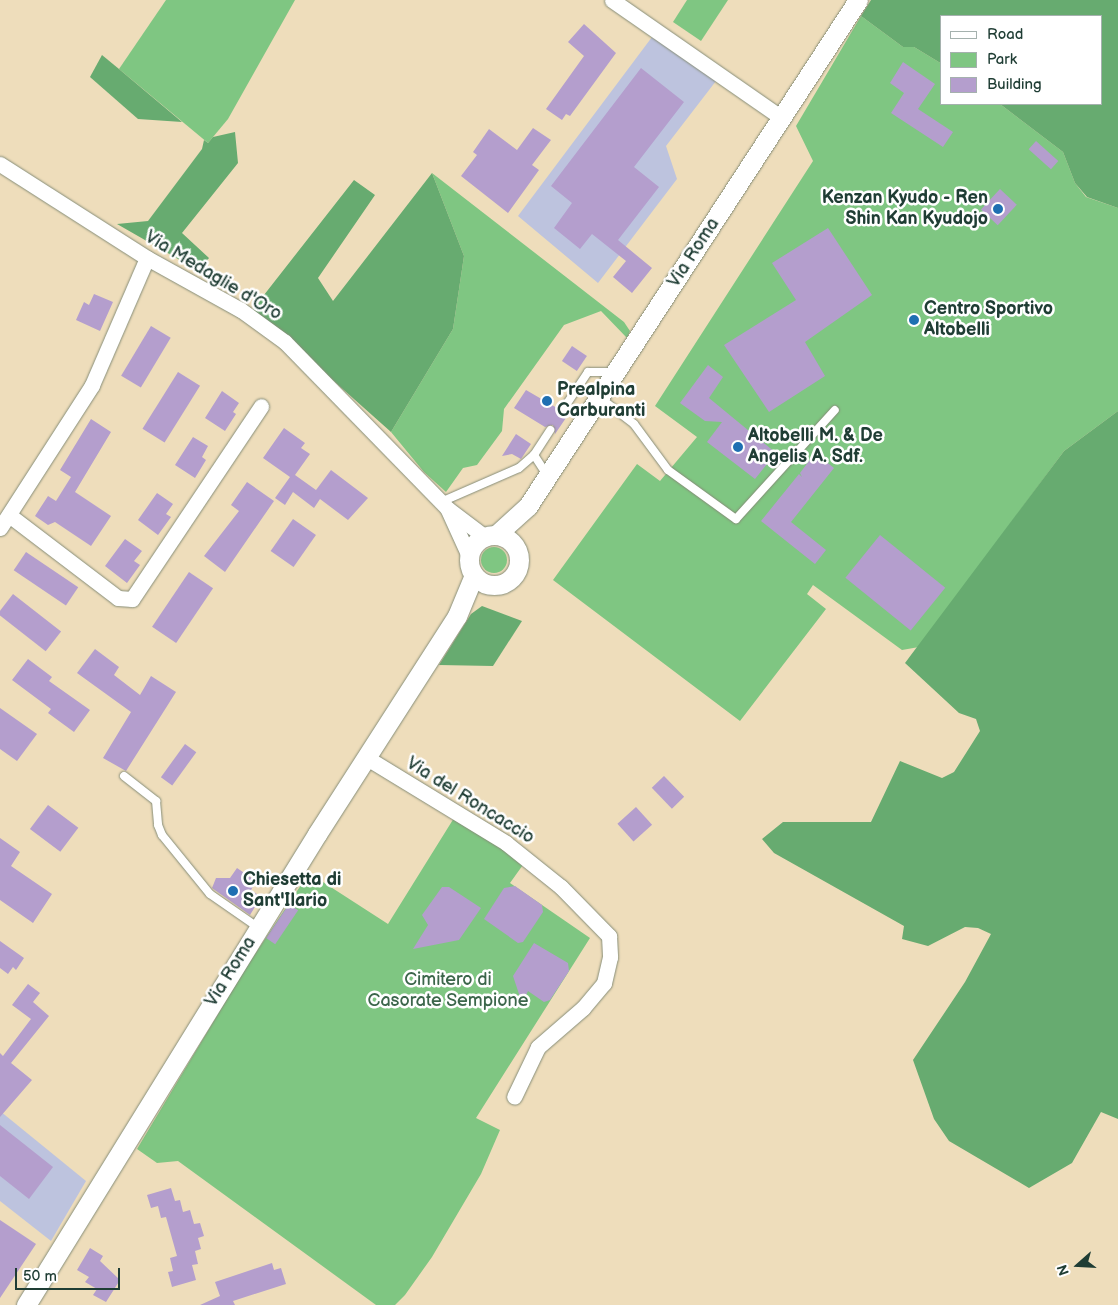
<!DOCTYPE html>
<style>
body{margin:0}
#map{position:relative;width:1118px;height:1305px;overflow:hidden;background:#edb;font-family:"Balsamiq Sans",sans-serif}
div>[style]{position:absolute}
.industrial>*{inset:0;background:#bdc3de}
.green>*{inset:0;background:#7fc682}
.round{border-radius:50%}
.forest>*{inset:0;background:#67ab70}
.building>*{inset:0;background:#b49ecd;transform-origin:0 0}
.roads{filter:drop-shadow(0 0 1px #868d78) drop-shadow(0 0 1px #868d78)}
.service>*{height:8px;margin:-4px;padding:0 4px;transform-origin:4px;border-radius:4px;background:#fff}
.minor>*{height:15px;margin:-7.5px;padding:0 7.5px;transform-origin:7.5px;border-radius:7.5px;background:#fff}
.tertiary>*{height:19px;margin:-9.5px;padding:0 9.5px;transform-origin:9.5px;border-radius:9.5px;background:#fff}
.tertiary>.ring{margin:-9.5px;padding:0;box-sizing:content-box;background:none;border:19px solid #fff;border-radius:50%}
.dots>*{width:14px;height:14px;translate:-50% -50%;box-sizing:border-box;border:2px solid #fff;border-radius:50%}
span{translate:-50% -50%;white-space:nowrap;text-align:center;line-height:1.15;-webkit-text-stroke:5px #fff;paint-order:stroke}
.poi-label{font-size:18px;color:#1f3d34;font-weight:700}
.right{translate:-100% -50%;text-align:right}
.left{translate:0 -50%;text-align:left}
.street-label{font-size:18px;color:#1f3d34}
.park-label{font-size:18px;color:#3c664b}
.legend{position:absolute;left:940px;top:15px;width:162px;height:90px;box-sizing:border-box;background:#fff;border:1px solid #a5b1ae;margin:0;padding:6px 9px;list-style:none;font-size:15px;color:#1f3d34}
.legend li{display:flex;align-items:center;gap:10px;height:25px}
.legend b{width:25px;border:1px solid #a5b1ae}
.north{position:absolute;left:1053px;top:1240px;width:50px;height:50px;-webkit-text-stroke:4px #fff;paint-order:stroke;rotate:251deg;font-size:14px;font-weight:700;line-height:20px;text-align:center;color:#1f3d34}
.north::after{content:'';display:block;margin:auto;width:18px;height:22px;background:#1f3d34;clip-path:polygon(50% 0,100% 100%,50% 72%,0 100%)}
.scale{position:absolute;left:15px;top:1268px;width:105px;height:22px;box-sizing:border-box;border:2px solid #1f3d34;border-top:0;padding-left:6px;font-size:15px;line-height:18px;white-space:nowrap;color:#1f3d34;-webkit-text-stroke:4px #fff;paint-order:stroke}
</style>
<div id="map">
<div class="industrial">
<div style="clip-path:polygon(652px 37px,716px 81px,666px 146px,677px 179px,598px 283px,518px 216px)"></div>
<div style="clip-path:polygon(0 1111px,86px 1181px,51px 1241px,0 1201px)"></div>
</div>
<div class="green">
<div style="clip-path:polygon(166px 0,295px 0,228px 119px,208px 143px,119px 69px)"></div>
<div style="clip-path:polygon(687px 0,728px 0,701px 41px,673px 22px)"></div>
<div style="clip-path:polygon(861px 16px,903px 47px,914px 47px,942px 64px,942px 104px,1000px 104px,1063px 152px,1075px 183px,1086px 197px,1118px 208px,1118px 411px,1064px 451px,919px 647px,902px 650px,813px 585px,807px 594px,826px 609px,740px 721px,553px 580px,637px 464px,660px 481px,697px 437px,655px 406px,813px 161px,796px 126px)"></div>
<div style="clip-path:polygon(432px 173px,624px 322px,630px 331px,627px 338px,601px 311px,564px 325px,504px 409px,502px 431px,477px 465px,463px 468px,446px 492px,424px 472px,391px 432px,453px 329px,464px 256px)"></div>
<div class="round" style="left:481px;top:547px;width:26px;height:26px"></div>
<div style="clip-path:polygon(454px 818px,525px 862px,510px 883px,590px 938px,476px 1118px,500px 1130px,481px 1174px,432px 1257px,405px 1295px,395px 1305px,376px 1305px,178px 1161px,157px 1163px,137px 1149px,245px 969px,309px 873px,388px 924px)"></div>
</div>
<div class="forest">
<div style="clip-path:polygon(871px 0,1118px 0,1118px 208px,1087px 197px,1075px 183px,1063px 152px,1000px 104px,1102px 104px,1102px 16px,942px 16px,942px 64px,914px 47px,903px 47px,861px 16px)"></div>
<div style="clip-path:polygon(102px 55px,119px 69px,182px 122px,138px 119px,90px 77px)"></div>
<div style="clip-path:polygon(235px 132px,238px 163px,182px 233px,209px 258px,199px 271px,117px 224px,148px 221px,202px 149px,204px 140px,208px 143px,213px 137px)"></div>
<div style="clip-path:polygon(432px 173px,464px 256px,453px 329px,391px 432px,253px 309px,354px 180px,375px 195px,318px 278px,333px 301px)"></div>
<div style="clip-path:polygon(1118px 411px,1118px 1119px,1101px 1112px,1072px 1163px,1029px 1188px,949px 1141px,934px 1119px,913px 1060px,965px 982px,991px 934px,978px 928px,965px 927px,928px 946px,902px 939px,904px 926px,774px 853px,762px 839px,783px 822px,871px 822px,900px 761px,942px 778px,954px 772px,980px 731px,976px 719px,959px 713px,905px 663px,1064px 451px)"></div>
<div style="clip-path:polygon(482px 606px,522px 621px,493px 666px,439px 665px,471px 614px)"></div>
</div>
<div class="building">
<div style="clip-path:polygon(584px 24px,616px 53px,570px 116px,566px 114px,562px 120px,546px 109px,584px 56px,568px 42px)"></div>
<div style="clip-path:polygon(903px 62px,935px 84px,918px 109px,953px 132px,943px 147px,891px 113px,904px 93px,890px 83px)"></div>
<div style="clip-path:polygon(641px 68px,684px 102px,634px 167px,659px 187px,618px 240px,652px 268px,632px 293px,613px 277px,626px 261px,592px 234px,580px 249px,554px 228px,572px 203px,551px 186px)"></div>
<div style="clip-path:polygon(533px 128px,551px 140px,532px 165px,539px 170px,508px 213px,461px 176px,477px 155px,473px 152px,489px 129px,517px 150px)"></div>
<div style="left:1036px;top:141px;width:30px;height:11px;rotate:42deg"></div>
<div style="left:1000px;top:189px;width:23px;height:28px;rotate:43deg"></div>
<div style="clip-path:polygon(828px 228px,872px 295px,805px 342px,825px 376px,769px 412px,724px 345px,796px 300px,772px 263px)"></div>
<div style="clip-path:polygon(94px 294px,113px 302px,100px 331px,76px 320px,84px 302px,89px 305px)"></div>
<div style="left:151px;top:326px;width:23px;height:58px;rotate:31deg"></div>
<div style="left:572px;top:346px;width:18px;height:18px;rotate:34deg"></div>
<div style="clip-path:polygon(708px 365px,723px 377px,709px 398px,776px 453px,755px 479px,707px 442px,722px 422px,705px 421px,680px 403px)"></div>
<div style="left:178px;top:372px;width:26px;height:67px;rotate:32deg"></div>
<div style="clip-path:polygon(526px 390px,557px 408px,559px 416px,568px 415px,555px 434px,553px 425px,545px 427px,514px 408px)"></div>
<div style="clip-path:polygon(222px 391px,239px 403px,233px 412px,236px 414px,225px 431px,205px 418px)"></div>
<div style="clip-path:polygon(91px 419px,111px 432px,75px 492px,111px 516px,91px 546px,55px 522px,48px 525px,35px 516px,48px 496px,56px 501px,71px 477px,60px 470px)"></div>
<div style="clip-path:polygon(284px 428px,305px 443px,301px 448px,310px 454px,295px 475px,316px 490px,331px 470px,368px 498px,348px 520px,320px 499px,314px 508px,293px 492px,285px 505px,275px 498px,290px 477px,263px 458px)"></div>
<div style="clip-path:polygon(516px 434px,531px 444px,521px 459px,512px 454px,502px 456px)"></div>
<div style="clip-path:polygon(193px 437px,208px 446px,202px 457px,206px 460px,195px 478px,175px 465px)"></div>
<div style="clip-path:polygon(815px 453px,834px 468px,791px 522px,826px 550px,815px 564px,761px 521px,799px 474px,802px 477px,800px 473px)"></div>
<div style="clip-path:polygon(247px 482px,274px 501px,225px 572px,204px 556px,239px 511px,231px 505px)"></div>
<div style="clip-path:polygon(157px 493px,173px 504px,166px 514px,171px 517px,158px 535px,138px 520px)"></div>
<div style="left:293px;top:519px;width:28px;height:39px;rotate:35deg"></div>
<div style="left:880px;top:535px;width:84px;height:55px;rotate:39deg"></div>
<div style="clip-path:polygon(125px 539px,142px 551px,134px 561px,140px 565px,127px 583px,105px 566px)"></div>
<div style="left:26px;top:552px;width:63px;height:22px;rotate:34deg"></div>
<div style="left:189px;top:572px;width:29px;height:66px;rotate:34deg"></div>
<div style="left:13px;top:594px;width:61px;height:25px;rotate:38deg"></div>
<div style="clip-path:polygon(95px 649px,119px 667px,114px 675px,140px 695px,151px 676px,176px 692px,126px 771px,103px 758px,131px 712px,77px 673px)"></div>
<div style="clip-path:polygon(28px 659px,52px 677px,49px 681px,90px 710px,74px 732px,48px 713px,51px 709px,12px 680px)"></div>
<div style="clip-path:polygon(0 708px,37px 734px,17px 761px,0 749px)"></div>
<div style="left:185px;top:744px;width:14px;height:41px;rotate:36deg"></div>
<div style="left:664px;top:776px;width:29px;height:17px;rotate:46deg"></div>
<div style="left:48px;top:805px;width:38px;height:30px;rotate:37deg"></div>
<div style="left:636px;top:807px;width:24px;height:25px;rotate:48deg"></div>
<div style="clip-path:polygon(0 838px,20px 852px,11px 866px,52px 894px,33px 923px,0 900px)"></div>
<div style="clip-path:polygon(237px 868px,256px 881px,251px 890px,261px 897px,250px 915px,212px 888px,216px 878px,230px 878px)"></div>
<div style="clip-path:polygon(515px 886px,542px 905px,543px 912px,523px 942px,518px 943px,484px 919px,504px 888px)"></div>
<div style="clip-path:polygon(442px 887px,449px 887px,481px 908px,459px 940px,413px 949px,428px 925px,422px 915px)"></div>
<div style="left:289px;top:904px;width:11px;height:41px;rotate:34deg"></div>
<div style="clip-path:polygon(0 941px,24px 958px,16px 970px,13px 967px,8px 974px,0 968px)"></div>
<div style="clip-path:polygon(534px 943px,568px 963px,569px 971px,550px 1000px,544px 1002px,528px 991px,522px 1003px,513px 976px)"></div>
<div style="clip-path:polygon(28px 984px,40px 993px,33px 1002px,49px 1016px,11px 1063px,32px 1080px,0 1117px,0 1053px,3px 1056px,31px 1019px,12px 1005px)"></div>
<div style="clip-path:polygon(0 1125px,53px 1167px,29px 1199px,0 1176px)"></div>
<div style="clip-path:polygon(171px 1188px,175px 1201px,180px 1200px,183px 1212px,190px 1210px,194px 1224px,200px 1223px,204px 1236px,198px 1238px,201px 1249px,195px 1251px,198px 1264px,192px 1265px,196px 1280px,172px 1287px,168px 1272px,173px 1271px,170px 1258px,177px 1256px,166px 1217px,161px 1218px,158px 1206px,151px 1208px,147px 1195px)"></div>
<div style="clip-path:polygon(0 1220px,36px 1244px,0 1298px)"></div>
<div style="clip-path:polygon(90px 1248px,103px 1256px,100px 1261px,120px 1280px,106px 1302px,93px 1295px,97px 1289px,85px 1282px,89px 1277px,77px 1270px)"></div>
<div style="clip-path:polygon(272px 1263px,274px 1270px,281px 1268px,286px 1284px,233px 1301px,235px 1305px,200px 1305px,220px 1296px,215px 1282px)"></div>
</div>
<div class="roads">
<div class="service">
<div style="left:599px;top:397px;width:44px;rotate:37.6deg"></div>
<div style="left:634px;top:424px;width:57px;rotate:53.5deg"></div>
<div style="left:668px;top:470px;width:84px;rotate:35.8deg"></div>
<div style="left:736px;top:519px;width:147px;rotate:-47.8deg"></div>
<div style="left:562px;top:411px;width:47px;rotate:-56.3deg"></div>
<div style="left:588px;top:372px;width:26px"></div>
<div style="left:547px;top:475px;width:24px;rotate:-123deg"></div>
<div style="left:534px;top:455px;width:30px;rotate:-57deg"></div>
<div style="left:441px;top:502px;width:85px;rotate:-23.6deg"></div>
<div style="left:519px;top:468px;width:20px;rotate:-41deg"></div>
<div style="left:124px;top:776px;width:41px;rotate:38deg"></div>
<div style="left:156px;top:801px;width:24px;rotate:85deg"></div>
<div style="left:158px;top:825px;width:11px;rotate:68deg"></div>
<div style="left:162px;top:835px;width:76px;rotate:50.9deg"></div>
<div style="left:210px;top:894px;width:60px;rotate:34.8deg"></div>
</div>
<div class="minor">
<div style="left:612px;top:0;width:207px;rotate:34.8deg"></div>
<div style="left:0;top:164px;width:174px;rotate:32.6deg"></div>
<div style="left:147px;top:258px;width:107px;rotate:29deg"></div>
<div style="left:241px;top:310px;width:54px;rotate:36deg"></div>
<div style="left:285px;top:342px;width:233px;rotate:45.7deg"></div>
<div style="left:448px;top:509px;width:46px;rotate:37.1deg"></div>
<div style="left:448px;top:510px;width:51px;rotate:65.5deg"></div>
<div style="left:9px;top:515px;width:137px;rotate:37.3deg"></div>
<div style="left:118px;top:598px;width:14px;rotate:4deg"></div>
<div style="left:132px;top:599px;width:232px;rotate:-56.2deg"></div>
<div style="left:0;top:528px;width:170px;rotate:-57.2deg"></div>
<div style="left:92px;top:385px;width:138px;rotate:-66.6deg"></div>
<div style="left:367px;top:758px;width:163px;rotate:31.4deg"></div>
<div style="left:506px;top:843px;width:70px;rotate:38.7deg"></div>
<div style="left:561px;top:887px;width:69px;rotate:45.6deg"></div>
<div style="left:609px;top:936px;width:21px;rotate:87deg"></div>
<div style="left:610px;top:957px;width:27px;rotate:103deg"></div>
<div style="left:604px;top:983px;width:33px;rotate:130deg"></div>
<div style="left:583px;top:1008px;width:60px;rotate:139.1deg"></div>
<div style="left:538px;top:1047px;width:55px;rotate:115.6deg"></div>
</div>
<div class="tertiary">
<div style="left:496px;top:535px;width:43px;rotate:-42.2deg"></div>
<div style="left:528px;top:506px;width:604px;rotate:-56.89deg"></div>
<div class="ring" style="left:469px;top:535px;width:31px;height:31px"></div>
<div style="left:26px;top:1305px;width:554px;rotate:-58.29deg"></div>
<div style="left:317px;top:834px;width:259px;rotate:-57.3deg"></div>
<div style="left:457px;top:616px;width:44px;rotate:-67.5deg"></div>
</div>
</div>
<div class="dots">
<div style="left:998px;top:209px;background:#1f6fb2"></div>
<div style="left:914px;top:320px;background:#1f6fb2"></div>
<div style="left:547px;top:401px;background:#1f6fb2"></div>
<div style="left:738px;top:447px;background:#1f6fb2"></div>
<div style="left:233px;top:891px;background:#1f6fb2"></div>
</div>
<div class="poi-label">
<span class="right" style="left:988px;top:209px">Kenzan Kyudo - Ren<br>Shin Kan Kyudojo</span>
<span class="left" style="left:924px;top:320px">Centro Sportivo<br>Altobelli</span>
<span class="left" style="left:557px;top:401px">Prealpina<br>Carburanti</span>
<span class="left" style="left:748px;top:447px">Altobelli M. &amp; De<br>Angelis A. Sdf.</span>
<span class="left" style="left:243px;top:891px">Chiesetta di<br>Sant'Ilario</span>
</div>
<div class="street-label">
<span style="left:694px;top:253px;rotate:-57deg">Via Roma</span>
<span style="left:213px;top:276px;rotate:31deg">Via Medaglie d'Oro</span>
<span style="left:470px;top:801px;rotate:32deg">Via del Roncaccio</span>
<span style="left:231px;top:972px;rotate:-58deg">Via Roma</span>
</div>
<div class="park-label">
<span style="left:448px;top:991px">Cimitero di<br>Casorate Sempione</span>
</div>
<ul class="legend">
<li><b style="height:6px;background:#fff"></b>Road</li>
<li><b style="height:14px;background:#7fc682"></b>Park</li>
<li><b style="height:14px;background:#b49ecd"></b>Building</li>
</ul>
<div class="north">N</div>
<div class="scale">50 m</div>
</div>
